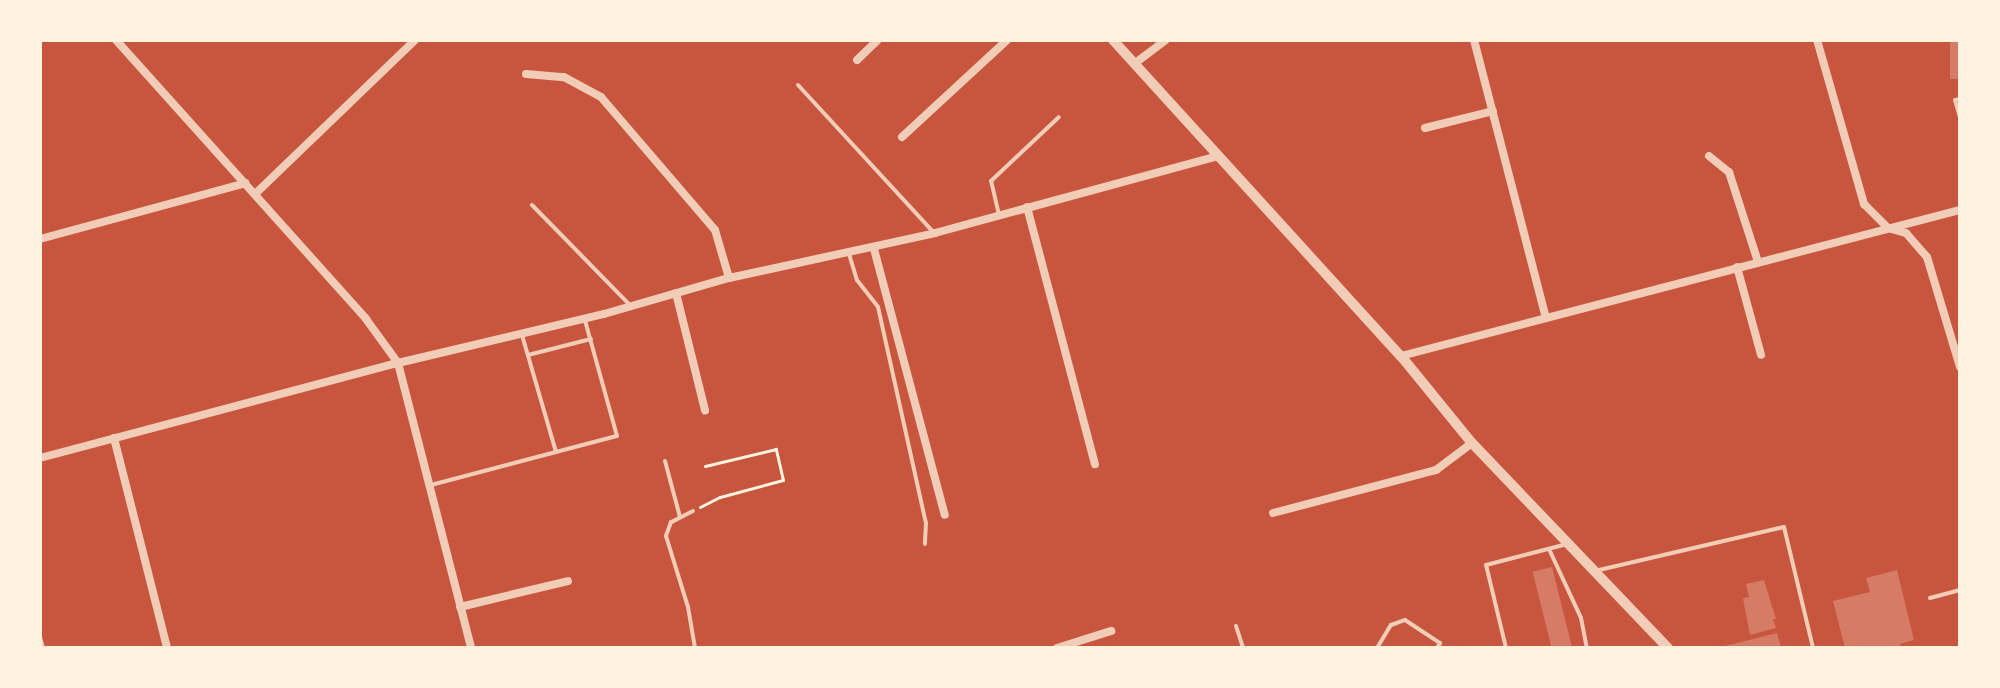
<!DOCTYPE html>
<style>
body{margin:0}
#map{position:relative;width:2000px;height:688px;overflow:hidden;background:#c8553d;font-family:Barlow,sans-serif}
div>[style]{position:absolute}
.building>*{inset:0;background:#d67c66;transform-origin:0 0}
.path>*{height:3px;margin:-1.5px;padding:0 1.5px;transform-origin:1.5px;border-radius:1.5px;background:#fff3e0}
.service>*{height:4px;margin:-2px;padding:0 2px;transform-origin:2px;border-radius:2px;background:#f1ccb7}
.minor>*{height:8px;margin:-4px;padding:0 4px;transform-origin:4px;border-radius:4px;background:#f1ccb7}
.tertiary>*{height:10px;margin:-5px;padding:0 5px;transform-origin:5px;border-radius:5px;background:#f1ccb7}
span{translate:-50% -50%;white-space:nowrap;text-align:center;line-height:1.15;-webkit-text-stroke:6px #fff3e0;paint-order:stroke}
.frame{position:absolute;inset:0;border:42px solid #fff3e0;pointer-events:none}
</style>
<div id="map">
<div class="building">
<div style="left:1950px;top:40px;width:10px;height:39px"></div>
<div style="left:1552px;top:567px;width:83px;height:20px;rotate:76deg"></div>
<div style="clip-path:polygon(1897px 570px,1914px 640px,1900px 644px,1901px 648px,1845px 648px,1833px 601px,1870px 592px,1866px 578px)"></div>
<div style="clip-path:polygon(1764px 580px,1776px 619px,1773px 619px,1776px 628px,1750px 635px,1743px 598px,1749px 597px,1746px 584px)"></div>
<div style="clip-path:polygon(1777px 633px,1781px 648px,1721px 648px,1721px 647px)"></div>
</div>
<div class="path">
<div style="left:700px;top:507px;width:22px;rotate:-27deg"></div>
<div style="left:720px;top:497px;width:65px;rotate:-15.1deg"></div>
<div style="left:783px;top:480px;width:32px;rotate:-103deg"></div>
<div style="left:776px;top:449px;width:73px;rotate:166.5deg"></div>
</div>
<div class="service">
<div style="left:798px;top:85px;width:200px;rotate:47.4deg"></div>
<div style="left:1960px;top:99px;width:5px;rotate:169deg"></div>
<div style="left:1955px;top:100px;width:19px;rotate:74deg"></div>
<div style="left:532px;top:205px;width:140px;rotate:45.6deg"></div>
<div style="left:999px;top:215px;width:35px;rotate:-103deg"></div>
<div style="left:991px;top:181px;width:93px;rotate:-43.3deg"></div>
<div style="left:849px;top:254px;width:27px;rotate:73deg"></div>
<div style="left:857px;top:280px;width:34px;rotate:52deg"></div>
<div style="left:878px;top:307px;width:221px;rotate:77.5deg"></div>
<div style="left:926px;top:523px;width:21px;rotate:93deg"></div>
<div style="left:522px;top:335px;width:122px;rotate:73.8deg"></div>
<div style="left:528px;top:355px;width:65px;rotate:-14.3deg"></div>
<div style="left:665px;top:461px;width:58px;rotate:75deg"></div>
<div style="left:431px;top:485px;width:192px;rotate:-14.8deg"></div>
<div style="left:617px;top:436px;width:119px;rotate:-105.5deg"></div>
<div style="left:693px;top:511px;width:25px;rotate:153deg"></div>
<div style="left:671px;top:522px;width:15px;rotate:110deg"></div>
<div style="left:666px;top:536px;width:74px;rotate:72.8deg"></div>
<div style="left:688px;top:607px;width:42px;rotate:80.3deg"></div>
<div style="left:1549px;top:549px;width:76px;rotate:65.1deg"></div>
<div style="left:1581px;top:618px;width:31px;rotate:79deg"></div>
<div style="left:1599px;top:570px;width:190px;rotate:-13.1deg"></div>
<div style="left:1784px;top:527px;width:124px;rotate:76.5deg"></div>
<div style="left:1930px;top:598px;width:31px;rotate:-15deg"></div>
<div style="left:1236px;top:626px;width:23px;rotate:72deg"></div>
<div style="left:40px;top:637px;width:11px;rotate:75deg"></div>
<div style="left:1377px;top:648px;width:27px;rotate:-59deg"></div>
<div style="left:1391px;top:625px;width:15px;rotate:-20deg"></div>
<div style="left:1405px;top:620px;width:42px;rotate:33.3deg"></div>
<div style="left:1440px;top:643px;width:6px;rotate:121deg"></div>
<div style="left:1506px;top:648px;width:85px;rotate:-103.5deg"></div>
<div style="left:1486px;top:565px;width:84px;rotate:-14.5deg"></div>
</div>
<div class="minor">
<div style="left:116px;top:40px;width:375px;rotate:48.1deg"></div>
<div style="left:366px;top:319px;width:54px;rotate:54deg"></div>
<div style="left:398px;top:363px;width:294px;rotate:75.6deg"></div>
<div style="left:1474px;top:40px;width:287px;rotate:75.5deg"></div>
<div style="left:1817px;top:40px;width:171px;rotate:74deg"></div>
<div style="left:1864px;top:204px;width:34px;rotate:45deg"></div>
<div style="left:1888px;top:228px;width:19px;rotate:16deg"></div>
<div style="left:1906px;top:233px;width:32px;rotate:49deg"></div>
<div style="left:1927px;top:257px;width:115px;rotate:73.3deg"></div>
<div style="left:857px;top:60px;width:29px;rotate:-44deg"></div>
<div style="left:1134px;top:64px;width:40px;rotate:-37deg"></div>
<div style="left:526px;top:74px;width:38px;rotate:5deg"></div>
<div style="left:564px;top:77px;width:42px;rotate:28.4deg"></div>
<div style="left:601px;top:97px;width:175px;rotate:49.4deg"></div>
<div style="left:715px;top:230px;width:50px;rotate:73.7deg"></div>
<div style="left:1425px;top:128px;width:70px;rotate:-14deg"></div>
<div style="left:902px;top:137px;width:143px;rotate:-42.7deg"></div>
<div style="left:1709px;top:156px;width:26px;rotate:39deg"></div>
<div style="left:1729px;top:172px;width:95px;rotate:72.1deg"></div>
<div style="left:255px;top:194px;width:222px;rotate:-43.9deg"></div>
<div style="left:1027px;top:207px;width:266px;rotate:75.2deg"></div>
<div style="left:40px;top:239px;width:213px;rotate:-15.2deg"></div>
<div style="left:874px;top:249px;width:275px;rotate:75.1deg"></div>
<div style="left:1737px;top:267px;width:91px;rotate:74.7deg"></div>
<div style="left:676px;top:293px;width:121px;rotate:76.1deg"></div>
<div style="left:1401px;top:356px;width:578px;rotate:-14.64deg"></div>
<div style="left:114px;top:438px;width:217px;rotate:75.8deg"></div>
<div style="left:40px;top:458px;width:370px;rotate:-14.9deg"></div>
<div style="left:398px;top:363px;width:212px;rotate:-13.4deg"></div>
<div style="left:604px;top:314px;width:130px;rotate:-16.1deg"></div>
<div style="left:729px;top:278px;width:211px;rotate:-12.3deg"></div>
<div style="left:935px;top:233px;width:294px;rotate:-15.2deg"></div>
<div style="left:1273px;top:513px;width:169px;rotate:-14.8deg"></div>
<div style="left:1436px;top:470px;width:45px;rotate:-36.9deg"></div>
<div style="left:460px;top:607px;width:111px;rotate:-13.5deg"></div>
<div style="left:1057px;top:648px;width:57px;rotate:-17.5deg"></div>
</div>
<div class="tertiary">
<div style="left:1113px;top:40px;width:428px;rotate:47.7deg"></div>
<div style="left:1401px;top:356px;width:112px;rotate:50.8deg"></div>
<div style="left:1472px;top:443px;width:284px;rotate:46.3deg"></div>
</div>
<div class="frame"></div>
</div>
